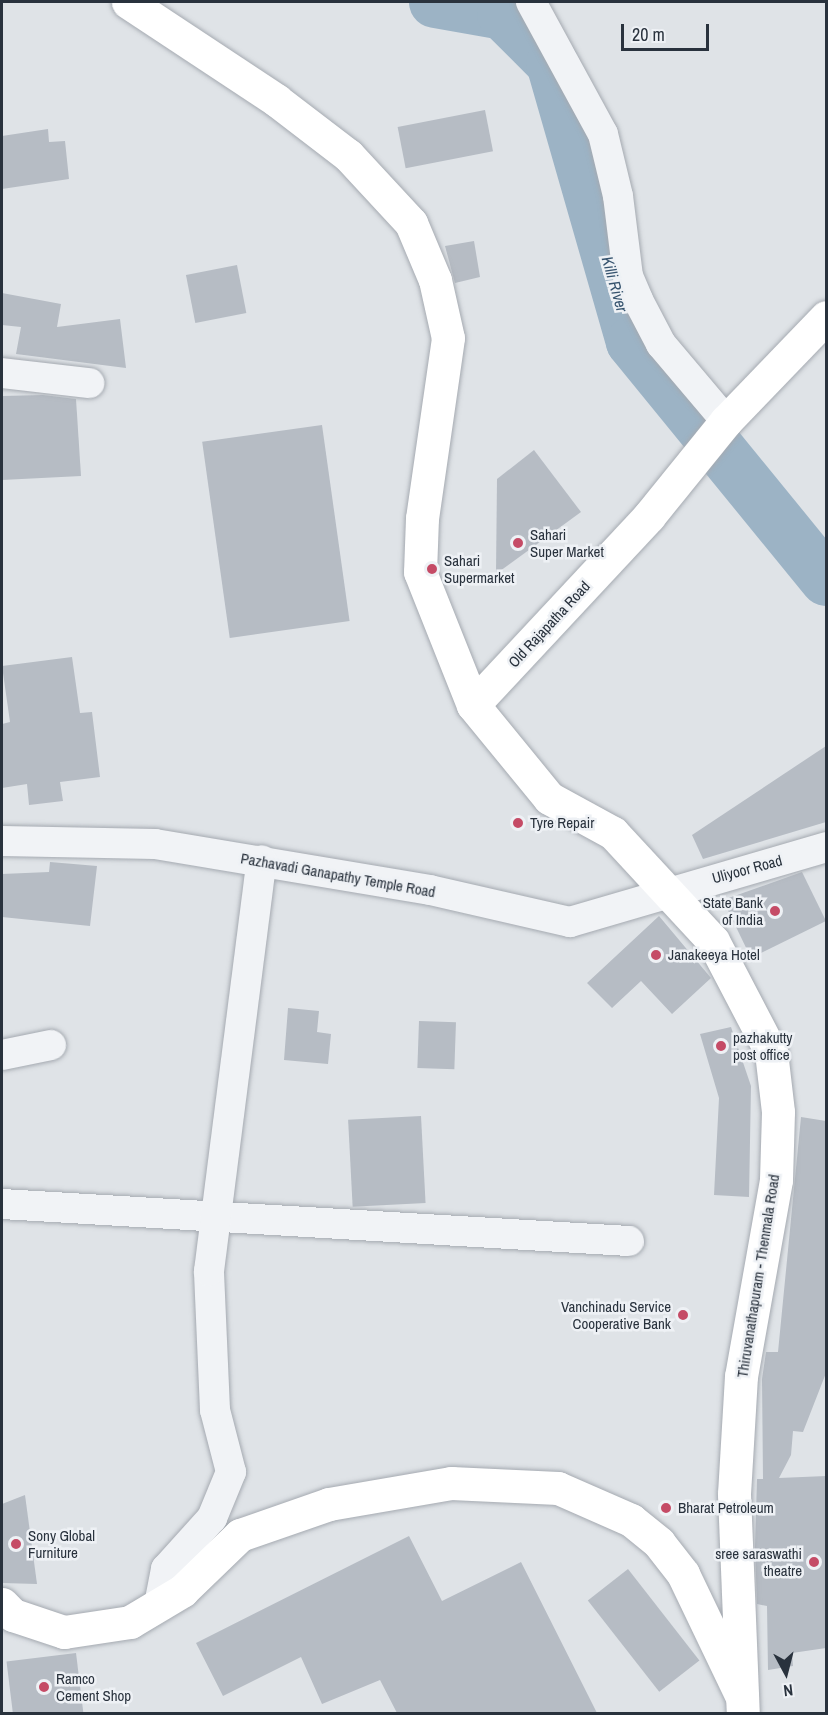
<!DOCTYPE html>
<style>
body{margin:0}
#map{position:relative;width:828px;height:1715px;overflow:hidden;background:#dfe3e7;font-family:"Archivo Narrow",sans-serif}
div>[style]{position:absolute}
.river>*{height:52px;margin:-26px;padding:0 26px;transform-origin:26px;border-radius:26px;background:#9cb3c5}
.building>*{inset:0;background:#b6bcc4;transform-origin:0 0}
.roads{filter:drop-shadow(0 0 2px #a5aab1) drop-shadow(0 0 2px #a5aab1)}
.minor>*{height:30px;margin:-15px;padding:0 15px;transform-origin:15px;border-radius:15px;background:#f1f3f6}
.secondary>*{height:33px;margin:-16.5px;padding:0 16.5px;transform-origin:16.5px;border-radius:16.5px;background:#fff}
.primary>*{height:33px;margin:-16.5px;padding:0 16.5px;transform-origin:16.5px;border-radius:16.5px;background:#fff}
.dots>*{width:16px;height:16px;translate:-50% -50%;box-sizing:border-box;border:3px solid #eef1f5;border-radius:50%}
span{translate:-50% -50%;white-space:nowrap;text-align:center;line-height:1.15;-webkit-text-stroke:5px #eef1f5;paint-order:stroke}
.poi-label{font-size:15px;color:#29323d}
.left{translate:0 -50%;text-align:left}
.right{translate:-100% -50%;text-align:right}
.street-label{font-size:15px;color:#29323d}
.water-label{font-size:16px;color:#36536e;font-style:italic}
.frame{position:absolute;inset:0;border:3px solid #29323d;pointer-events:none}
.north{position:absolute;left:756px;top:1643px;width:60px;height:60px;-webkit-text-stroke:4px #eef1f5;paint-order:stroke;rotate:173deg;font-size:16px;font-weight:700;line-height:24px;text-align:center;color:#29323d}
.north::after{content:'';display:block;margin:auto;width:21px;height:27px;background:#29323d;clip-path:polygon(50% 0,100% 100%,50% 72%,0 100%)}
.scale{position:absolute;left:621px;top:24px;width:88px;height:27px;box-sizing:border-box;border:3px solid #29323d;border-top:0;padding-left:8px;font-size:18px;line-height:21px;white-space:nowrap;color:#29323d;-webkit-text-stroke:4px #eef1f5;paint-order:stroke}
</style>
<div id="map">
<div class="river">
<div style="left:435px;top:2px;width:69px;rotate:10deg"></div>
<div style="left:503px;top:14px;width:69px;rotate:45deg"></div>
<div style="left:552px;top:63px;width:290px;rotate:74deg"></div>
<div style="left:632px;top:342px;width:307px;rotate:50.8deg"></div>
</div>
<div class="building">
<div style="left:485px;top:110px;width:42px;height:89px;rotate:79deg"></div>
<div style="clip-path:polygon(48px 129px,49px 142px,65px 141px,69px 179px,2px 189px,2px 136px)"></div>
<div style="clip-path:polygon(474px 241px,480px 277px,455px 283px,445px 246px)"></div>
<div style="left:237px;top:265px;width:49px;height:52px;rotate:79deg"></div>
<div style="clip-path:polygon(2px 293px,61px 304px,57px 327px,120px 319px,126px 368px,16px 354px,21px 327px,2px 325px)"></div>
<div style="clip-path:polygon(43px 395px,76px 399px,81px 476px,2px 480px,2px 396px)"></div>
<div style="left:322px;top:425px;width:198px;height:121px;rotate:82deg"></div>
<div style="clip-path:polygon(534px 450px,581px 512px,496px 574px,497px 479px)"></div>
<div style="clip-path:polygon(72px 657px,80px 713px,92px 712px,100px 777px,60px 782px,63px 801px,29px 805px,27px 784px,2px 788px,2px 724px,10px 722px,2px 666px)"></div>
<div style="clip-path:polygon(826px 746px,826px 822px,703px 859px,692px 835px)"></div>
<div style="clip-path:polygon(50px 862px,97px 866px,90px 926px,2px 917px,2px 874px,49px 872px)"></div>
<div style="clip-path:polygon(802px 872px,826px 921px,751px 958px,723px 900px)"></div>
<div style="clip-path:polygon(659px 916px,711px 978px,672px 1014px,641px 981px,612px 1008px,587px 983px)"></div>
<div style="clip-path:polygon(288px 1008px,319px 1011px,317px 1032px,331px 1034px,328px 1064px,284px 1060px)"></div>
<div style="left:419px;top:1021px;width:37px;height:47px;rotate:2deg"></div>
<div style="clip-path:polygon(731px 1027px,751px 1086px,749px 1197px,714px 1195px,719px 1098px,700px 1034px)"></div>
<div style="left:421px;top:1116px;width:87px;height:73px;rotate:87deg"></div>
<div style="clip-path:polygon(801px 1117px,826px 1121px,826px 1373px,803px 1432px,793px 1431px,791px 1455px,779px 1478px,826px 1476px,826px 1648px,792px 1653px,793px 1666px,768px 1670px,767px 1606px,757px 1604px,755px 1547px,757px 1479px,763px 1479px,762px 1379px,766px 1352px,778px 1352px)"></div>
<div style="clip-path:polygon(25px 1495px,37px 1584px,2px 1583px,2px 1504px)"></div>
<div style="clip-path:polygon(409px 1536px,442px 1601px,521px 1562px,597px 1713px,397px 1713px,380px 1680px,322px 1704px,301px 1657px,223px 1696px,196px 1643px)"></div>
<div style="left:628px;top:1569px;width:116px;height:51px;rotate:52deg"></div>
<div style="left:76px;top:1653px;width:60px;height:70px;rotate:83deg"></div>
</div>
<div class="roads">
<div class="minor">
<div style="left:531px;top:2px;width:150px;rotate:61.4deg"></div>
<div style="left:603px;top:134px;width:64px;rotate:76.4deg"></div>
<div style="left:618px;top:196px;width:81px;rotate:82.9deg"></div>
<div style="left:628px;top:276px;width:26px;rotate:67deg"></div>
<div style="left:638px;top:300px;width:50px;rotate:62.4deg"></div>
<div style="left:661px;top:344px;width:101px;rotate:49.8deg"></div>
<div style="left:2px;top:373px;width:88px;rotate:6.6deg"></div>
<div style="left:2px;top:841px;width:153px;rotate:1.1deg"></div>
<div style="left:155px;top:844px;width:279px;rotate:9.5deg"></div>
<div style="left:430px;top:890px;width:144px;rotate:12.9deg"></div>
<div style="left:570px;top:922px;width:267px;rotate:-16.3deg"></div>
<div style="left:2px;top:1055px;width:50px;rotate:-11.5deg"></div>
<div style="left:2px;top:1204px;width:628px;rotate:3.38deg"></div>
<div style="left:159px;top:1605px;width:37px;rotate:-79deg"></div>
<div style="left:166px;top:1569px;width:69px;rotate:-48deg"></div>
<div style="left:212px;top:1518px;width:50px;rotate:-67.6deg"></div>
<div style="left:231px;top:1472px;width:64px;rotate:-104.5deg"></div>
<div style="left:215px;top:1410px;width:139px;rotate:-92.5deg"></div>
<div style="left:209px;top:1271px;width:414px;rotate:-82.7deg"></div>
</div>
<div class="secondary">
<div style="left:473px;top:705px;width:258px;rotate:-47deg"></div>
<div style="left:649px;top:516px;width:122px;rotate:-51deg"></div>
<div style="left:726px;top:421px;width:144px;rotate:-46.1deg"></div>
<div style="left:2px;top:1604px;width:16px;rotate:45deg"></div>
<div style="left:13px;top:1615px;width:54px;rotate:18.4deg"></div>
<div style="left:64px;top:1632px;width:67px;rotate:-8.6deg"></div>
<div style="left:130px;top:1622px;width:61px;rotate:-30.8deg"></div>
<div style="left:182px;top:1591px;width:81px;rotate:-44deg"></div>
<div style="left:240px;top:1535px;width:94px;rotate:-19.2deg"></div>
<div style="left:329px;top:1504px;width:124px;rotate:-9.8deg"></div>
<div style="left:451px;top:1483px;width:107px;rotate:2.7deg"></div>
<div style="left:558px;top:1488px;width:80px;rotate:23.7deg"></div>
<div style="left:631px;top:1520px;width:36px;rotate:39deg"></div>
<div style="left:659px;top:1543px;width:39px;rotate:52deg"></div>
<div style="left:683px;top:1574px;width:132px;rotate:64.4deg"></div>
</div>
<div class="primary">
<div style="left:128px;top:2px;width:178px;rotate:33.5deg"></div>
<div style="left:276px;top:100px;width:91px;rotate:37.4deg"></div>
<div style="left:348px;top:155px;width:93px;rotate:47.2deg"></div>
<div style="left:411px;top:223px;width:62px;rotate:67.2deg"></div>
<div style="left:435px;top:280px;width:59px;rotate:77.4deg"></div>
<div style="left:448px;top:338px;width:182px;rotate:98.2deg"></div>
<div style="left:422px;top:518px;width:54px;rotate:92.1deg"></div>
<div style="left:420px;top:572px;width:143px;rotate:68.3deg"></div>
<div style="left:473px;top:705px;width:120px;rotate:50.7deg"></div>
<div style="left:549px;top:798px;width:73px;rotate:28.7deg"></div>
<div style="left:613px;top:833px;width:147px;rotate:47.2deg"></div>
<div style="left:713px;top:941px;width:125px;rotate:62.4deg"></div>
<div style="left:771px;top:1052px;width:60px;rotate:83.3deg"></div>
<div style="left:778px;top:1112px;width:68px;rotate:91.7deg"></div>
<div style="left:776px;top:1180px;width:199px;rotate:100.1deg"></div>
<div style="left:741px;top:1376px;width:118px;rotate:93.4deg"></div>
<div style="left:734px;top:1494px;width:220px;rotate:87.7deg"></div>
</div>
</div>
<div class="dots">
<div style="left:518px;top:543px;background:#c54b66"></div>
<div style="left:432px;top:569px;background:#c54b66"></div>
<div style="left:518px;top:823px;background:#c54b66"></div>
<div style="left:775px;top:911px;background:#c54b66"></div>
<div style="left:656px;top:955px;background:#c54b66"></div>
<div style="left:721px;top:1046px;background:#c54b66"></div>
<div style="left:683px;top:1315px;background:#c54b66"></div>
<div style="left:666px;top:1508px;background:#c54b66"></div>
<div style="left:16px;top:1544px;background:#c54b66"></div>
<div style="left:814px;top:1562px;background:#c54b66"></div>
<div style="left:44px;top:1687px;background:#c54b66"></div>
</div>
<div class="poi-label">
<span class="left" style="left:530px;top:543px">Sahari<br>Super Market</span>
<span class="left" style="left:444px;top:569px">Sahari<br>Supermarket</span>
<span class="left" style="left:530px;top:823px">Tyre Repair</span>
<span class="right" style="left:763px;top:911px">State Bank<br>of India</span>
<span class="left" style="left:668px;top:955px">Janakeeya Hotel</span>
<span class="left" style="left:733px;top:1046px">pazhakutty<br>post office</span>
<span class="right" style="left:671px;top:1315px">Vanchinadu Service<br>Cooperative Bank</span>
<span class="left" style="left:678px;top:1508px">Bharat Petroleum</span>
<span class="left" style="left:28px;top:1544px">Sony Global<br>Furniture</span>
<span class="right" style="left:802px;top:1562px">sree saraswathi<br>theatre</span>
<span class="left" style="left:56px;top:1687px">Ramco<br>Cement Shop</span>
</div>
<div class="street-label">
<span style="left:549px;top:624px;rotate:-47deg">Old Rajapatha Road</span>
<span style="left:747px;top:869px;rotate:-15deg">Uliyoor Road</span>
<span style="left:338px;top:875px;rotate:10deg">Pazhavadi Ganapathy Temple Road</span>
<span style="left:758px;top:1276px;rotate:-81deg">Thiruvanathapuram - Thenmala Road</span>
</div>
<div class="water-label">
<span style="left:615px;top:284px;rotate:74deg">Killi River</span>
</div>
<div class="frame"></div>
<div class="north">N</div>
<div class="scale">20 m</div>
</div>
